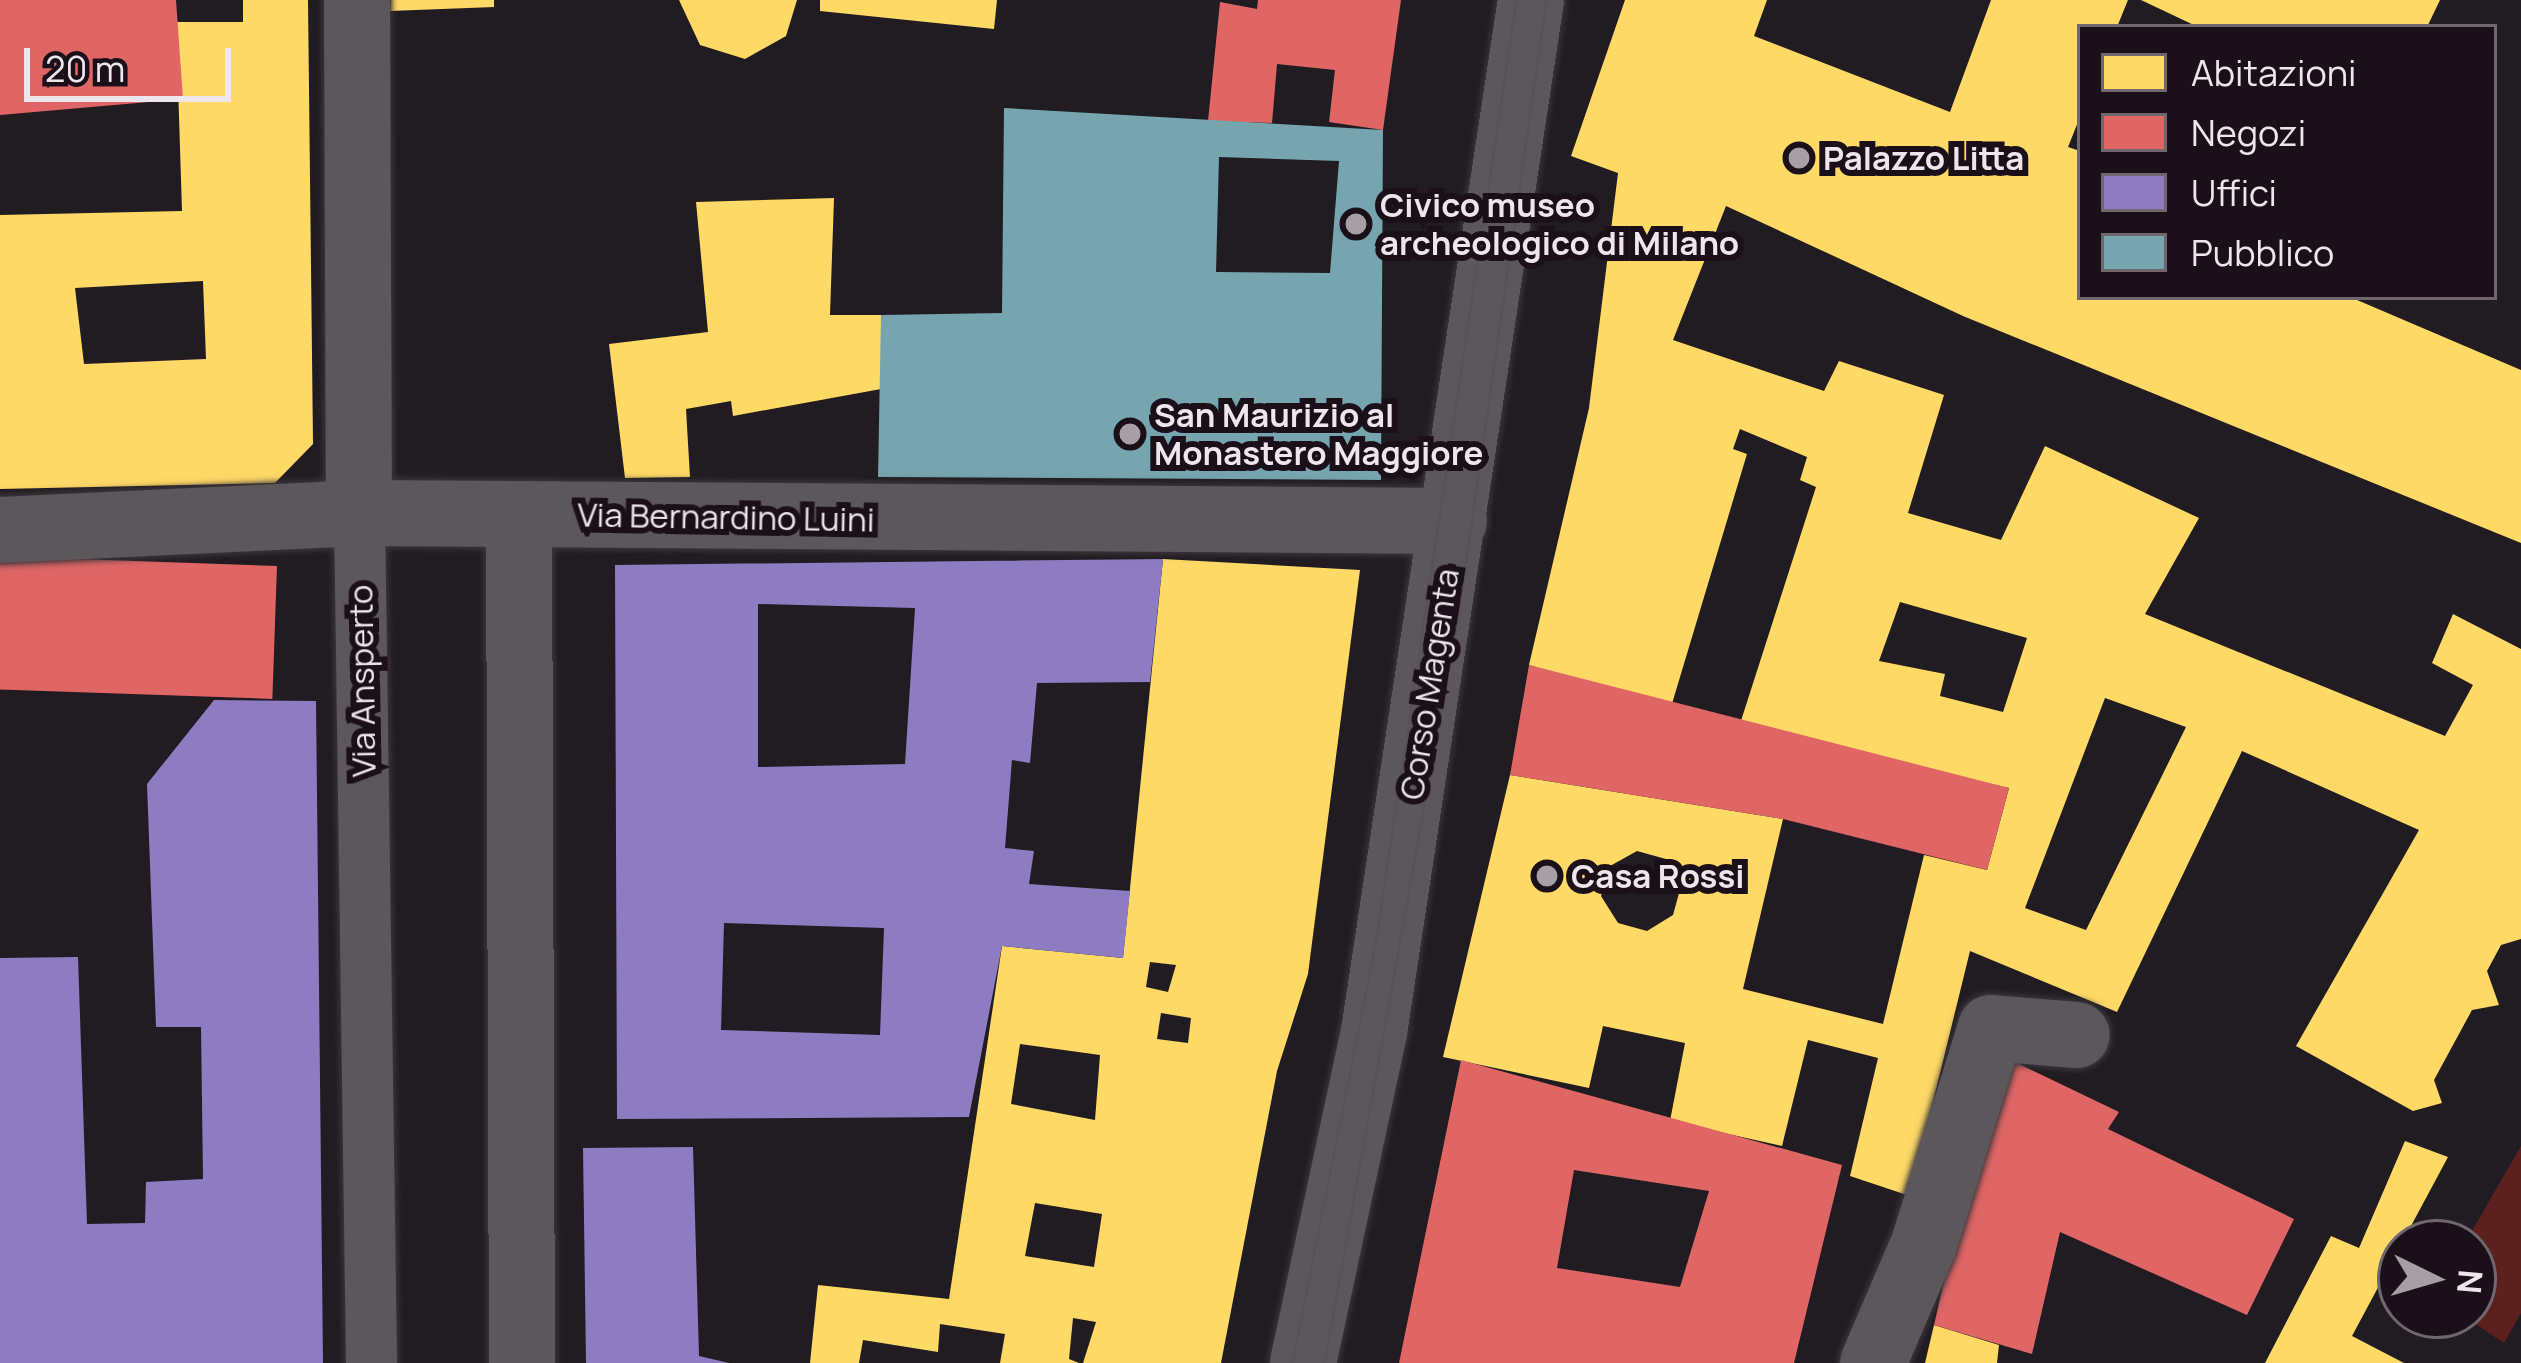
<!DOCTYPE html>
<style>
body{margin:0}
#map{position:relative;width:2521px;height:1363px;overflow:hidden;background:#211c21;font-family:Manrope,sans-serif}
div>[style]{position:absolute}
.green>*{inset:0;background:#5c201f}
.homes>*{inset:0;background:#ffd966}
.shops>*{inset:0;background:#e06666;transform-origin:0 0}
.offices>*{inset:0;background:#8e7cc3}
.public>*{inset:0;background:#76a5af}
.roads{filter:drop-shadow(0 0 3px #3b373b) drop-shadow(0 0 3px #3b373b)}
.pedestrian>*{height:51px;margin:-25.5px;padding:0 25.5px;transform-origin:25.5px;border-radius:25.5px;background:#5c575b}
.minor>*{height:66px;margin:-33px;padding:0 33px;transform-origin:33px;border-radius:33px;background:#5c575b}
.tram>*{height:3px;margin:-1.5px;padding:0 1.5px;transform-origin:1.5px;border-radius:1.5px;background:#585358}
.dots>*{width:33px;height:33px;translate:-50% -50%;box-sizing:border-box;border:6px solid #1b1019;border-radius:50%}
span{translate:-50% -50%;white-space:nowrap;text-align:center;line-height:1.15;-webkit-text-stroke:12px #1b1019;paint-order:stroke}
.poi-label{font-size:33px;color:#eee6ed;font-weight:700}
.left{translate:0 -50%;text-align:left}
.street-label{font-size:33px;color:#eee6ed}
.legend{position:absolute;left:2077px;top:24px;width:420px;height:276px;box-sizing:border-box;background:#1b1019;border:3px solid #6f666e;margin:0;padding:15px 21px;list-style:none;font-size:36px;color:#eee6ed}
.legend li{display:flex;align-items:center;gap:24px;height:60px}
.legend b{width:60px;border:3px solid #6f666e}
.north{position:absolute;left:2377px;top:1219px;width:120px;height:120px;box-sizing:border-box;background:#1b1019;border:3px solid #6f666e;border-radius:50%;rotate:95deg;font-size:33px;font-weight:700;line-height:48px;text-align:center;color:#eee6ed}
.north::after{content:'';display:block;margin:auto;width:42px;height:54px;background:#a69fa6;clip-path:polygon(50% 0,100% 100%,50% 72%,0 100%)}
.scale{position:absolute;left:24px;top:48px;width:207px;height:54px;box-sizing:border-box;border:6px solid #eee6ed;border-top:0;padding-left:15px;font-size:36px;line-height:42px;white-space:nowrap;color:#eee6ed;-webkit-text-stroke:9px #1b1019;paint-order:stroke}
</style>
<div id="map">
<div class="green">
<div style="clip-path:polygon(2521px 1146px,2521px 1313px,2504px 1343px,2462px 1315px,2473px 1315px,2465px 1243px)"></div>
</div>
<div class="homes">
<div style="clip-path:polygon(evenodd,243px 0,308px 0,313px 444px,275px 483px,0 489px,0 215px,182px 211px,176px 22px,243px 22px,243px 0,203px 281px,206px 359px,84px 364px,75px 288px,203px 281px)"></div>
<div style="clip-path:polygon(391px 0,494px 0,494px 7px,390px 11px)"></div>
<div style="clip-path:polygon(679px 0,797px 0,786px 36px,745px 59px,700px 45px)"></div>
<div style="clip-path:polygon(820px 0,997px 0,994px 29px,820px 11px)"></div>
<div style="clip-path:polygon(evenodd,1625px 0,1767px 0,1754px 36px,1950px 112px,1991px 0,2128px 0,2117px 27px,2080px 27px,2080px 117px,2068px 147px,2080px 151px,2080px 297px,2350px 297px,2521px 370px,2521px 543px,1963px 316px,1726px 206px,1673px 340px,1824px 391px,1839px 361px,1944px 395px,1908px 513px,2001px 540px,2045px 446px,2199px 518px,2145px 614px,2445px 736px,2473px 685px,2432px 663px,2453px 614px,2521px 649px,2521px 939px,2501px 945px,2487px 971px,2499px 1005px,2472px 1010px,2434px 1080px,2442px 1103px,2413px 1111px,2296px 1046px,2419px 830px,2242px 751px,2117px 1012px,1970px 951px,1910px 1196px,1850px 1176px,1878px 1058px,1808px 1040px,1782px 1146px,1670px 1121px,1685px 1043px,1603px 1026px,1589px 1088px,1443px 1057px,1510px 775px,1783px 819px,1743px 989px,1883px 1024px,1924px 855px,1987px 870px,2009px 788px,1739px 727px,1816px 487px,1800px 480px,1807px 457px,1740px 429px,1733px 449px,1747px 454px,1671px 707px,1529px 665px,1589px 408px,1618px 173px,1571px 156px,1625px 0,1900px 602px,2027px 638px,2003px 712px,1940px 696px,1945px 674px,1879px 661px,1900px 602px,1625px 0,2105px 698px,2186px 727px,2086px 930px,2025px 908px,2105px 698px,1625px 0,1637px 851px,1666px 859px,1681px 886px,1673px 915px,1647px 931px,1618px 923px,1601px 896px,1610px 866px,1637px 851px)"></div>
<div style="clip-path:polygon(2141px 0,2440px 0,2427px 27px,2198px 27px)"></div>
<div style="clip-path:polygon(834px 198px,830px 315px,881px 315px,881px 389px,733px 416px,731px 401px,686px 409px,690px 477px,625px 478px,609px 344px,708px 332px,696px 202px)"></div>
<div style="clip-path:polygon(evenodd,1163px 559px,1360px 570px,1308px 974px,1277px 1071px,1221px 1363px,1083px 1363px,1096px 1322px,1073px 1318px,1069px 1359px,1079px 1363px,1000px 1363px,1005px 1334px,940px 1324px,938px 1352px,863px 1340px,859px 1363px,810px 1363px,818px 1285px,949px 1299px,1002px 946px,1123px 958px,1163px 559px,1150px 962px,1176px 965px,1168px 992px,1146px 987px,1150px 962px,1163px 559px,1161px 1013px,1191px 1018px,1188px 1043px,1157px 1039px,1161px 1013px,1163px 559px,1020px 1044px,1100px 1055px,1095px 1120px,1011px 1104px,1020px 1044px,1163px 559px,1035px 1203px,1102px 1214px,1094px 1267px,1025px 1256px,1035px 1203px)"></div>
<div style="clip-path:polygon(2405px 1141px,2448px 1157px,2352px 1336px,2404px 1363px,2265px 1363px,2331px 1236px,2359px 1248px)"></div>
<div style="clip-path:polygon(1934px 1325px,1999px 1345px,1997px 1363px,1925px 1363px)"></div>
</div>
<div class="shops">
<div style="clip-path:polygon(0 0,176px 0,183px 99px,0 115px)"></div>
<div style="clip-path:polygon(1258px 0,1401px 0,1383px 130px,1329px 122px,1335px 70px,1277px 64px,1272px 123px,1208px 121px,1220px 2px,1257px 9px)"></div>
<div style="left:277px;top:566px;width:133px;height:277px;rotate:92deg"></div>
<div style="clip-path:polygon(1529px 665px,2009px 788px,1987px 870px,1783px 819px,1510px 775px)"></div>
<div style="clip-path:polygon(1996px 1053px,2119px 1112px,2108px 1129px,2294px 1219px,2247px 1315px,2060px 1232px,2032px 1354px,1934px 1325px)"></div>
<div style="clip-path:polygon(evenodd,1461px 1060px,1842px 1165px,1794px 1363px,1399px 1363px,1461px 1060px,1574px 1170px,1709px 1191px,1680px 1287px,1557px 1268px,1574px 1170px)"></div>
</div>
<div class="offices">
<div style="clip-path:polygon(evenodd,1163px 559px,1150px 682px,1037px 683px,1030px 763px,1012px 760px,1005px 848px,1034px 851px,1029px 884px,1130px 891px,1123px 958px,1002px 946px,969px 1117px,617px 1119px,615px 565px,1163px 559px,758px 604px,915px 608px,905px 764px,758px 767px,758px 604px,1163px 559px,724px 923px,884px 928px,880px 1035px,721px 1030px,724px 923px)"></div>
<div style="clip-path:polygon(214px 700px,316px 701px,323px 1363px,0 1363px,0 958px,78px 957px,87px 1224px,145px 1223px,146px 1182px,203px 1179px,201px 1027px,156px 1027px,147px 784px)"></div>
<div style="clip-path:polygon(693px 1147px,699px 1356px,729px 1363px,586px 1363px,583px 1148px)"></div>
</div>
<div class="public">
<div style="clip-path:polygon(evenodd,1004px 108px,1383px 130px,1381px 480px,878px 477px,881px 315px,1002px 313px,1004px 108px,1219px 157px,1339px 161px,1330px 273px,1216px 272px,1219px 157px)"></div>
</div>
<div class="roads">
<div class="pedestrian">
<div style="left:359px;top:513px;width:850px;rotate:89.19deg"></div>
</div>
<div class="minor">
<div style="left:357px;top:0;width:513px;rotate:89.78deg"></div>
<div style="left:519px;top:514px;width:849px;rotate:89.8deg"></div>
<div style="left:0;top:530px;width:359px;rotate:-2.7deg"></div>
<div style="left:359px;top:513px;width:1095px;rotate:0.42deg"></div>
<div style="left:1303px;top:1363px;width:339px;rotate:-77.9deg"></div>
<div style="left:1374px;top:1032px;width:1044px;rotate:-81.35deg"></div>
<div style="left:1873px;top:1363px;width:129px;rotate:-66.8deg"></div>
<div style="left:1924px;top:1244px;width:226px;rotate:-72.8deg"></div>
<div style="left:1991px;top:1028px;width:86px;rotate:4.7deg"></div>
</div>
</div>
<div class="tram">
<div style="left:1292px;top:1363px;width:426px;rotate:-78.8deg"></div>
<div style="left:1375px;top:945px;width:955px;rotate:-81.51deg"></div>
<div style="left:1324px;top:1363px;width:760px;rotate:-79.84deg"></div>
<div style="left:1458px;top:615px;width:621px;rotate:-81.86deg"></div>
</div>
<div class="dots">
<div style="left:1799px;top:158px;background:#a69fa6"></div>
<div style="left:1356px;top:224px;background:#a69fa6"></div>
<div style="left:1130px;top:434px;background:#a69fa6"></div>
<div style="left:1547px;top:876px;background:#a69fa6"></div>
</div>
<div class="poi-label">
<span class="left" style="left:1823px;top:158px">Palazzo Litta</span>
<span class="left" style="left:1380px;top:224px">Civico museo<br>archeologico di Milano</span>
<span class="left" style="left:1154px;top:434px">San Maurizio al<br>Monastero Maggiore</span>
<span class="left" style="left:1571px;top:876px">Casa Rossi</span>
</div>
<div class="street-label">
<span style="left:726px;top:517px;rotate:1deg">Via Bernardino Luini</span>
<span style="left:362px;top:681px;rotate:-91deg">Via Ansperto</span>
<span style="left:1429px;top:684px;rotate:-81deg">Corso Magenta</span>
</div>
<ul class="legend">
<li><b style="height:33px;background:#ffd966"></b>Abitazioni</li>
<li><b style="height:33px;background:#e06666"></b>Negozi</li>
<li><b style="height:33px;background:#8e7cc3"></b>Uffici</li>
<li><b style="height:33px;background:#76a5af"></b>Pubblico</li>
</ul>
<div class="north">N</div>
<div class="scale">20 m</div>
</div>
